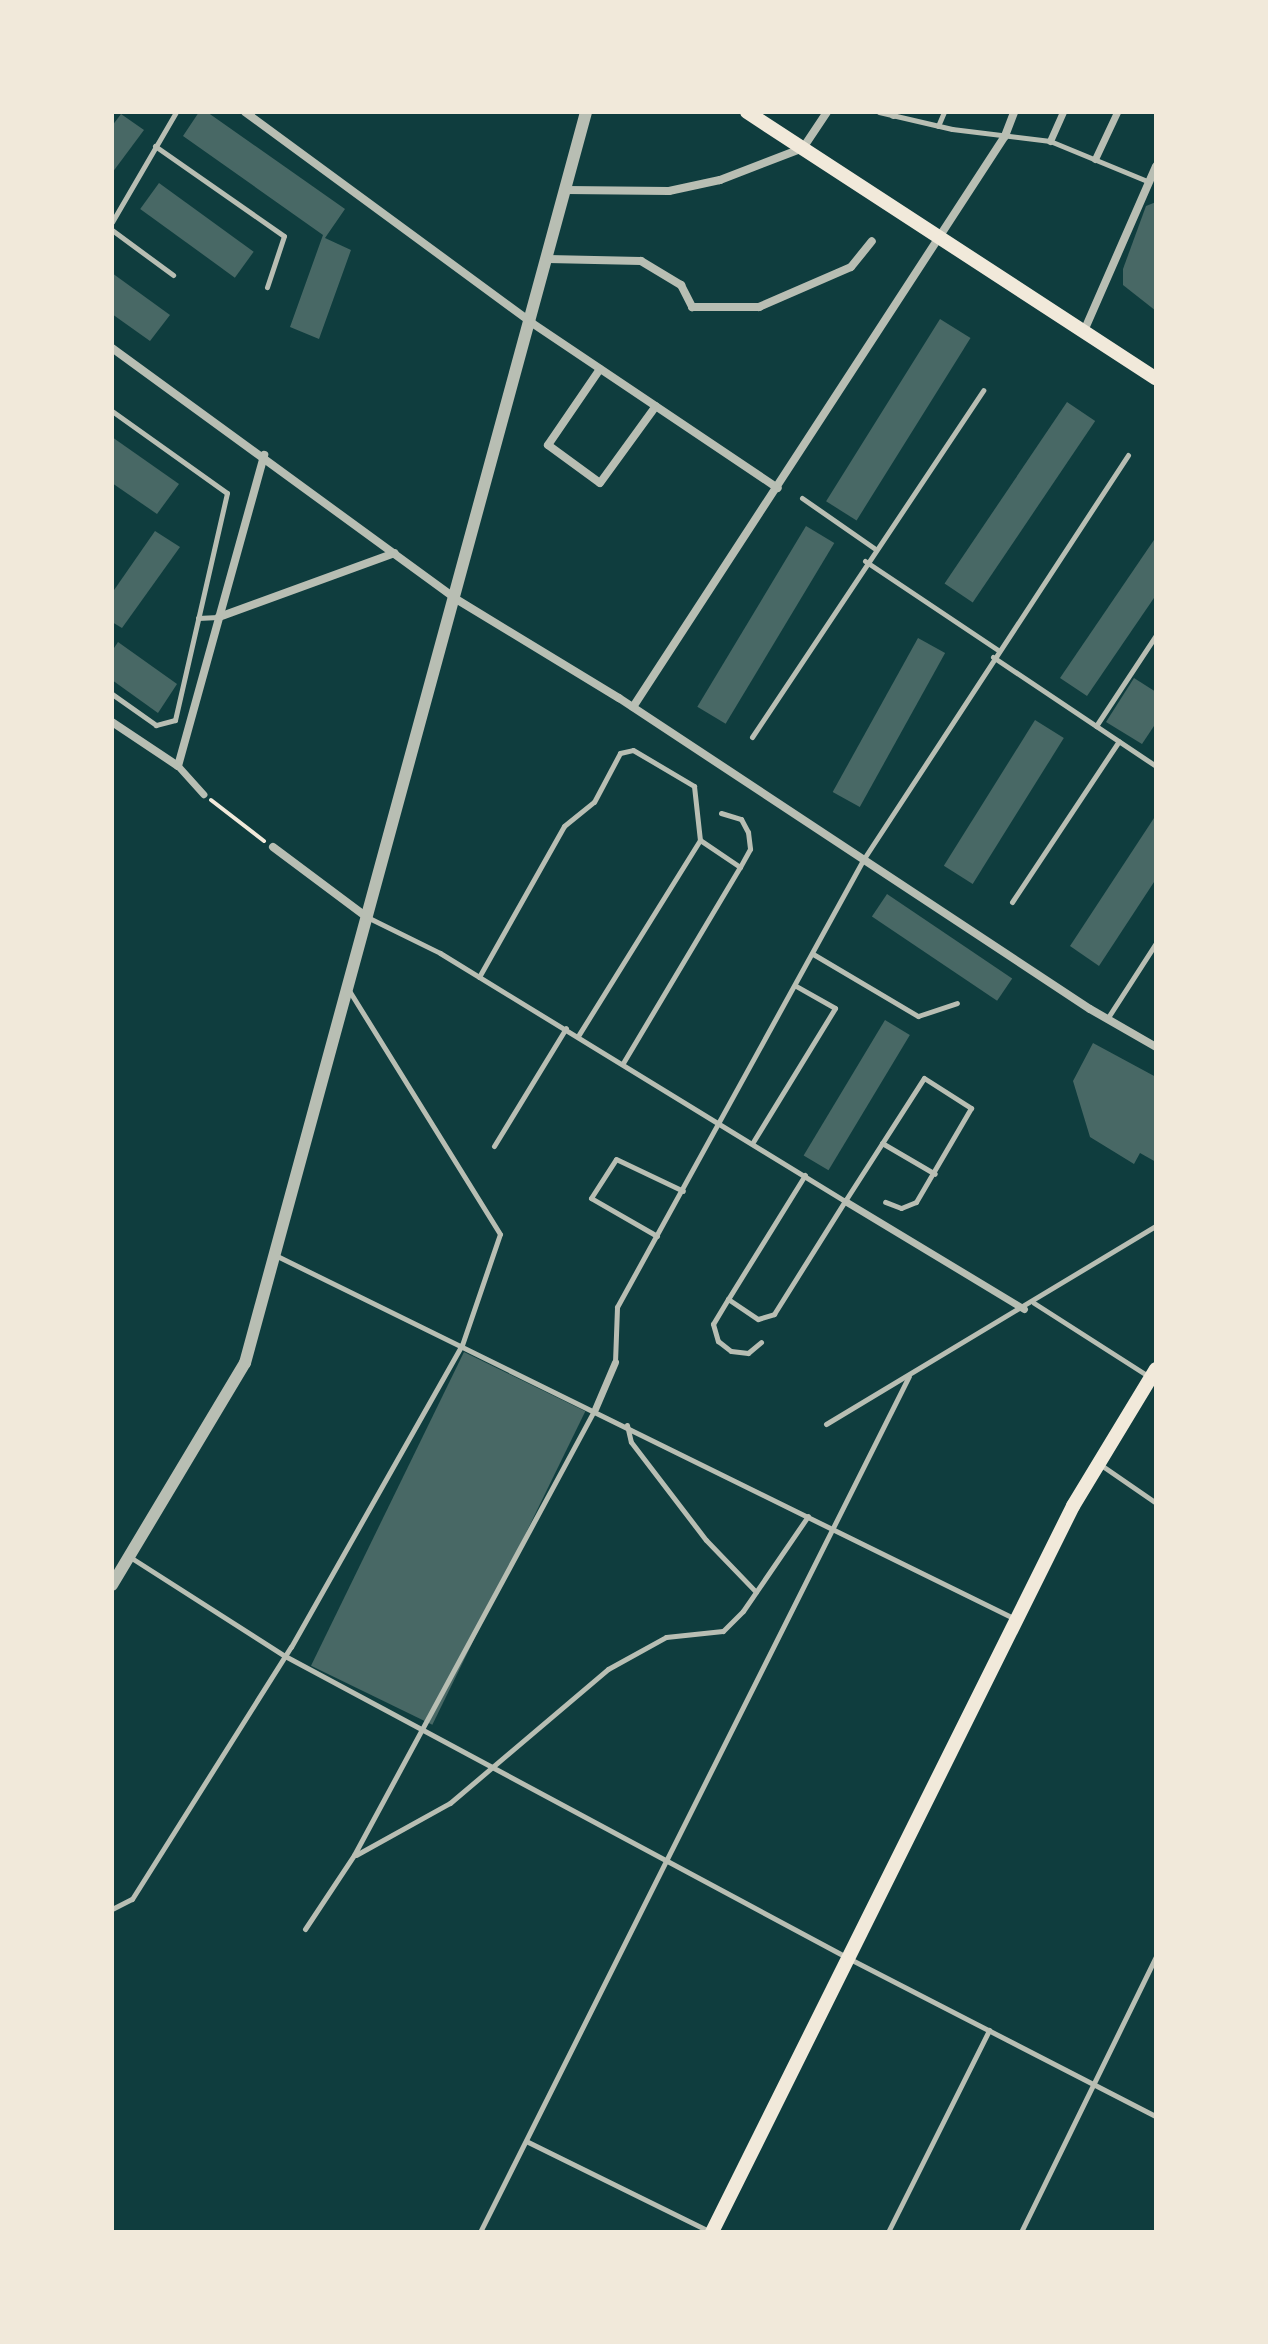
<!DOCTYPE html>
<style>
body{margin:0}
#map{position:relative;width:1268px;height:2344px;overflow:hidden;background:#0f3d3e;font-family:Mulish,sans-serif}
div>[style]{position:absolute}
.building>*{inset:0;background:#486865;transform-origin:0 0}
.path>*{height:4px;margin:-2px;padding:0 2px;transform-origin:2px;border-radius:2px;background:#f1e9da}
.service>*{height:5px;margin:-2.5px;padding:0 2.5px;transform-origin:2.5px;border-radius:2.5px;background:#b8beb3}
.pedestrian>*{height:7px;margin:-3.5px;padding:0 3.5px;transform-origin:3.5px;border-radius:3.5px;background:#b8beb3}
.minor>*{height:8px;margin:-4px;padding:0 4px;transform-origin:4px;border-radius:4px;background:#b8beb3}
.tertiary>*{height:12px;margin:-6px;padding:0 6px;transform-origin:6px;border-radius:6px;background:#b8beb3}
.secondary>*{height:14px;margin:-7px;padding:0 7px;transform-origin:7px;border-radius:7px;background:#f1e9da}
span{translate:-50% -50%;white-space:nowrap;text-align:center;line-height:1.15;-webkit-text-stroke:8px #f1e9da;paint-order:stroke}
.frame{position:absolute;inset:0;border:114px solid #f1e9da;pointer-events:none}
</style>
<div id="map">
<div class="building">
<div style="clip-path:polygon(199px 112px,207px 112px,345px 209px,325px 238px,351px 250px,319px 339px,290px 327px,323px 235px,183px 136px)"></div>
<div style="clip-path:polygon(121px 114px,144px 130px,112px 173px,112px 126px)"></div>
<div style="left:159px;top:183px;width:117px;height:32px;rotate:36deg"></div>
<div style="clip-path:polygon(1156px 202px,1156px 311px,1123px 285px,1123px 269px,1146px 206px)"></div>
<div style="clip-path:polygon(112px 273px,170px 315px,150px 341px,112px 314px)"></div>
<div style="left:940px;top:319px;width:36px;height:215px;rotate:32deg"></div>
<div style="left:1067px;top:402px;width:34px;height:219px;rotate:34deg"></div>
<div style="clip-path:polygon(112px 437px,179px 484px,157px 514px,112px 483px)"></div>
<div style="left:806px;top:526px;width:33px;height:211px;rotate:31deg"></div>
<div style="clip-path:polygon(155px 531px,180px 547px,122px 628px,112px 622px,112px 593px)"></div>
<div style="clip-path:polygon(1156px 537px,1156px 595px,1087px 696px,1060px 678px)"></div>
<div style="left:918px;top:638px;width:31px;height:176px;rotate:29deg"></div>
<div style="clip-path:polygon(118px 642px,177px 684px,158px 713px,112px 680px,112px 651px)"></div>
<div style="clip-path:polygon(1134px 678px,1156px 692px,1156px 723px,1142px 744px,1106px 722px)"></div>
<div style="left:1035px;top:720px;width:34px;height:172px;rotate:32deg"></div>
<div style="clip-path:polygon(1156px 815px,1156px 879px,1099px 966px,1070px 946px)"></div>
<div style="left:887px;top:894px;width:151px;height:27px;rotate:34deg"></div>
<div style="left:885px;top:1020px;width:29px;height:158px;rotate:31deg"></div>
<div style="clip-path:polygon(1093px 1043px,1156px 1077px,1156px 1162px,1140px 1153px,1134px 1164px,1090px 1137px,1073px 1081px)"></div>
<div style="left:464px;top:1352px;width:135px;height:349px;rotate:26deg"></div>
</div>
<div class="path">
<div style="left:211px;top:800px;width:67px;rotate:37.7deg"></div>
</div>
<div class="service">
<div style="left:879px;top:112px;width:75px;rotate:13.1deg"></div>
<div style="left:952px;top:129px;width:99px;rotate:7deg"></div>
<div style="left:1050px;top:141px;width:105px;rotate:22.4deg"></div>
<div style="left:938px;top:126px;width:15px;rotate:-67deg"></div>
<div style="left:155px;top:146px;width:157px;rotate:34.9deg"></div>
<div style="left:284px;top:236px;width:54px;rotate:108.4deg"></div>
<div style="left:112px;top:222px;width:127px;rotate:-59.8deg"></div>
<div style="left:112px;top:230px;width:76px;rotate:36.4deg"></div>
<div style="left:112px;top:411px;width:141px;rotate:35.5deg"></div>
<div style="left:227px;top:493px;width:233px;rotate:102.9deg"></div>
<div style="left:175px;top:720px;width:20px;rotate:165deg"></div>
<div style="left:156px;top:725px;width:54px;rotate:-144.8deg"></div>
<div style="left:802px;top:498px;width:88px;rotate:34.8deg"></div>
<div style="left:865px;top:561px;width:160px;rotate:33.8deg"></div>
<div style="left:198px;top:618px;width:20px;rotate:-3deg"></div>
<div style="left:993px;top:657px;width:196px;rotate:33.8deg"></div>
<div style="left:1096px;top:726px;width:109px;rotate:-56.6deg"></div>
<div style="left:752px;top:737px;width:417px;rotate:-56.3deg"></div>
<div style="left:721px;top:813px;width:21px;rotate:17deg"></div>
<div style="left:741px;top:819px;width:15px;rotate:62deg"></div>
<div style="left:748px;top:832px;width:17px;rotate:83deg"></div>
<div style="left:750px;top:849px;width:21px;rotate:119deg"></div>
<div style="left:1012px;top:902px;width:193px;rotate:-56.4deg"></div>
<div style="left:369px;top:918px;width:79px;rotate:26.2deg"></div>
<div style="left:440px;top:953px;width:475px;rotate:31.5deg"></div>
<div style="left:845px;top:1201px;width:146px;rotate:-57.3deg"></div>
<div style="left:924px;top:1078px;width:56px;rotate:32.6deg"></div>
<div style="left:971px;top:1108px;width:109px;rotate:120.3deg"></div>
<div style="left:916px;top:1202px;width:16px;rotate:158deg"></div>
<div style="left:901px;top:1208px;width:17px;rotate:-159deg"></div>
<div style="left:813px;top:954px;width:122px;rotate:30.6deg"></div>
<div style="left:918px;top:1016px;width:41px;rotate:-18.4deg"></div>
<div style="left:479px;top:977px;width:173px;rotate:-60.6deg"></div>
<div style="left:564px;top:826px;width:38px;rotate:-39deg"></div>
<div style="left:594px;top:802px;width:55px;rotate:-62deg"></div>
<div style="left:620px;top:753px;width:13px;rotate:-13deg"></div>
<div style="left:633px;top:750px;width:71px;rotate:30.5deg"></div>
<div style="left:694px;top:786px;width:54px;rotate:83.7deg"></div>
<div style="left:700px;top:840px;width:231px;rotate:121.9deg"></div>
<div style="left:1107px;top:1019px;width:90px;rotate:-57.2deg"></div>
<div style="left:623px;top:1063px;width:228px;rotate:-59.2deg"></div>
<div style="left:740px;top:867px;width:48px;rotate:-146deg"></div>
<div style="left:753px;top:1142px;width:157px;rotate:-58.5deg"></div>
<div style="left:835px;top:1008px;width:45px;rotate:-150.6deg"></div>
<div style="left:882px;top:1143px;width:61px;rotate:30.3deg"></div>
<div style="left:494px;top:1146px;width:138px;rotate:-58.6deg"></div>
<div style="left:805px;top:1175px;width:146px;rotate:121.8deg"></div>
<div style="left:728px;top:1299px;width:36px;rotate:34deg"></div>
<div style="left:758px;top:1319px;width:17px;rotate:-17deg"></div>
<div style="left:774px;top:1314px;width:133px;rotate:-57.9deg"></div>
<div style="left:657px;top:1236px;width:76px;rotate:-150.1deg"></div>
<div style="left:591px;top:1198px;width:46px;rotate:-57.3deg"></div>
<div style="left:616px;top:1159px;width:74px;rotate:25.5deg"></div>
<div style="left:275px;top:1255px;width:825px;rotate:26.19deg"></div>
<div style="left:728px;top:1299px;width:29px;rotate:121deg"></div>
<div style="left:713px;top:1324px;width:18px;rotate:74deg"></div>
<div style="left:718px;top:1341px;width:16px;rotate:38deg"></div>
<div style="left:731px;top:1351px;width:17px;rotate:7deg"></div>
<div style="left:748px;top:1353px;width:17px;rotate:-40deg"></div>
<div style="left:1034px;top:1303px;width:135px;rotate:32.6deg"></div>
<div style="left:615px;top:1362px;width:55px;rotate:-87.9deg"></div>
<div style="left:617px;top:1307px;width:510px;rotate:-61.17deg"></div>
<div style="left:863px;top:860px;width:484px;rotate:-56.8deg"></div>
<div style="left:826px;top:1424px;width:385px;rotate:-31deg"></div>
<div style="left:627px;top:1425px;width:17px;rotate:77deg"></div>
<div style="left:631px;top:1442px;width:123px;rotate:52.6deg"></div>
<div style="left:706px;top:1540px;width:72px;rotate:46.1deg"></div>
<div style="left:1101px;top:1465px;width:67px;rotate:34.6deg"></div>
<div style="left:130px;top:1557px;width:184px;rotate:32.6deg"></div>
<div style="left:285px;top:1656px;width:639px;rotate:28.21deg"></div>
<div style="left:848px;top:1958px;width:346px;rotate:27.2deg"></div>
<div style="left:356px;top:1855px;width:107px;rotate:-29deg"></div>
<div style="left:450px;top:1803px;width:207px;rotate:-40.3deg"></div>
<div style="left:608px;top:1669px;width:66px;rotate:-28.9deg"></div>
<div style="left:666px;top:1637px;width:57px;rotate:-6deg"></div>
<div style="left:723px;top:1631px;width:28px;rotate:-45deg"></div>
<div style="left:743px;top:1611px;width:115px;rotate:-55.6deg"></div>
<div style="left:112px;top:1909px;width:22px;rotate:-27deg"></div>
<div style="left:132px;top:1899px;width:298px;rotate:-57.8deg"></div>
<div style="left:291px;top:1647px;width:347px;rotate:-60.5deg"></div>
<div style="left:462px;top:1345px;width:117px;rotate:-71.1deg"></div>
<div style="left:500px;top:1234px;width:285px;rotate:-121.8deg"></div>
<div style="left:305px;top:1929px;width:89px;rotate:-56.5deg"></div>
<div style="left:354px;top:1855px;width:507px;rotate:-61.62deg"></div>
<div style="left:526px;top:2141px;width:206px;rotate:26.2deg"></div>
<div style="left:480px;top:2232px;width:957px;rotate:-63.38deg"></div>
<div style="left:888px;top:2232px;width:226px;rotate:-63.4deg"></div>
<div style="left:1021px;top:2232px;width:306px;rotate:-63.9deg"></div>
</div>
<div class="pedestrian">
<div style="left:893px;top:115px;width:3px;rotate:-72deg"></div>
<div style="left:1050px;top:141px;width:32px;rotate:-66deg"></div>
<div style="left:1095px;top:159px;width:52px;rotate:-64.9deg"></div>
<div style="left:178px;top:766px;width:38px;rotate:48deg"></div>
<div style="left:845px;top:1201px;width:209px;rotate:31.1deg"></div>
<div style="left:595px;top:1409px;width:51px;rotate:-66.9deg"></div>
</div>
<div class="minor">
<div style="left:245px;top:112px;width:356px;rotate:36.3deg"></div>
<div style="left:532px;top:323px;width:296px;rotate:33.9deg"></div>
<div style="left:566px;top:190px;width:103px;rotate:0.6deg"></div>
<div style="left:669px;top:191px;width:52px;rotate:-12.2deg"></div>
<div style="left:720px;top:180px;width:89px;rotate:-21.1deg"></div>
<div style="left:803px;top:148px;width:43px;rotate:-56.3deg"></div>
<div style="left:548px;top:259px;width:93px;rotate:1.2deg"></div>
<div style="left:641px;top:261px;width:47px;rotate:31deg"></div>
<div style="left:681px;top:285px;width:25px;rotate:63deg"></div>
<div style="left:692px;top:307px;width:67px"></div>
<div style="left:759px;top:307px;width:100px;rotate:-23.5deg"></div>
<div style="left:851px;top:267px;width:33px;rotate:-51deg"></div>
<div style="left:1084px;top:331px;width:180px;rotate:-66.4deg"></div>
<div style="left:112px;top:348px;width:426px;rotate:36.1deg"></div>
<div style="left:456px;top:599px;width:191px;rotate:31.3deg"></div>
<div style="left:619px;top:698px;width:564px;rotate:33.44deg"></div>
<div style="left:1090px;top:1009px;width:76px;rotate:29.9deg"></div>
<div style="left:600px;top:369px;width:92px;rotate:124.4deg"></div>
<div style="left:548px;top:445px;width:64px;rotate:36.2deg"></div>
<div style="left:600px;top:483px;width:95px;rotate:-54deg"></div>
<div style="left:219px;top:617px;width:187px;rotate:-20deg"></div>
<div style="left:633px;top:707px;width:681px;rotate:-56.92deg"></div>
<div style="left:1005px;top:136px;width:26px;rotate:-69deg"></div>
<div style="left:112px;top:722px;width:79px;rotate:33.7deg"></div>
<div style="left:178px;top:766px;width:323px;rotate:-74.5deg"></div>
<div style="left:273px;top:847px;width:119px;rotate:36.8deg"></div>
</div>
<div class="tertiary">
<div style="left:112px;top:1585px;width:259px;rotate:-59.1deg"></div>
<div style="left:245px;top:1363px;width:1297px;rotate:-74.75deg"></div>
</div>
<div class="secondary">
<div style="left:747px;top:112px;width:488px;rotate:33.1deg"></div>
<div style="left:712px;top:2232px;width:811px;rotate:-63.56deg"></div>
<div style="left:1073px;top:1506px;width:160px;rotate:-58.8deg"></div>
</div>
<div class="frame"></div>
</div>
